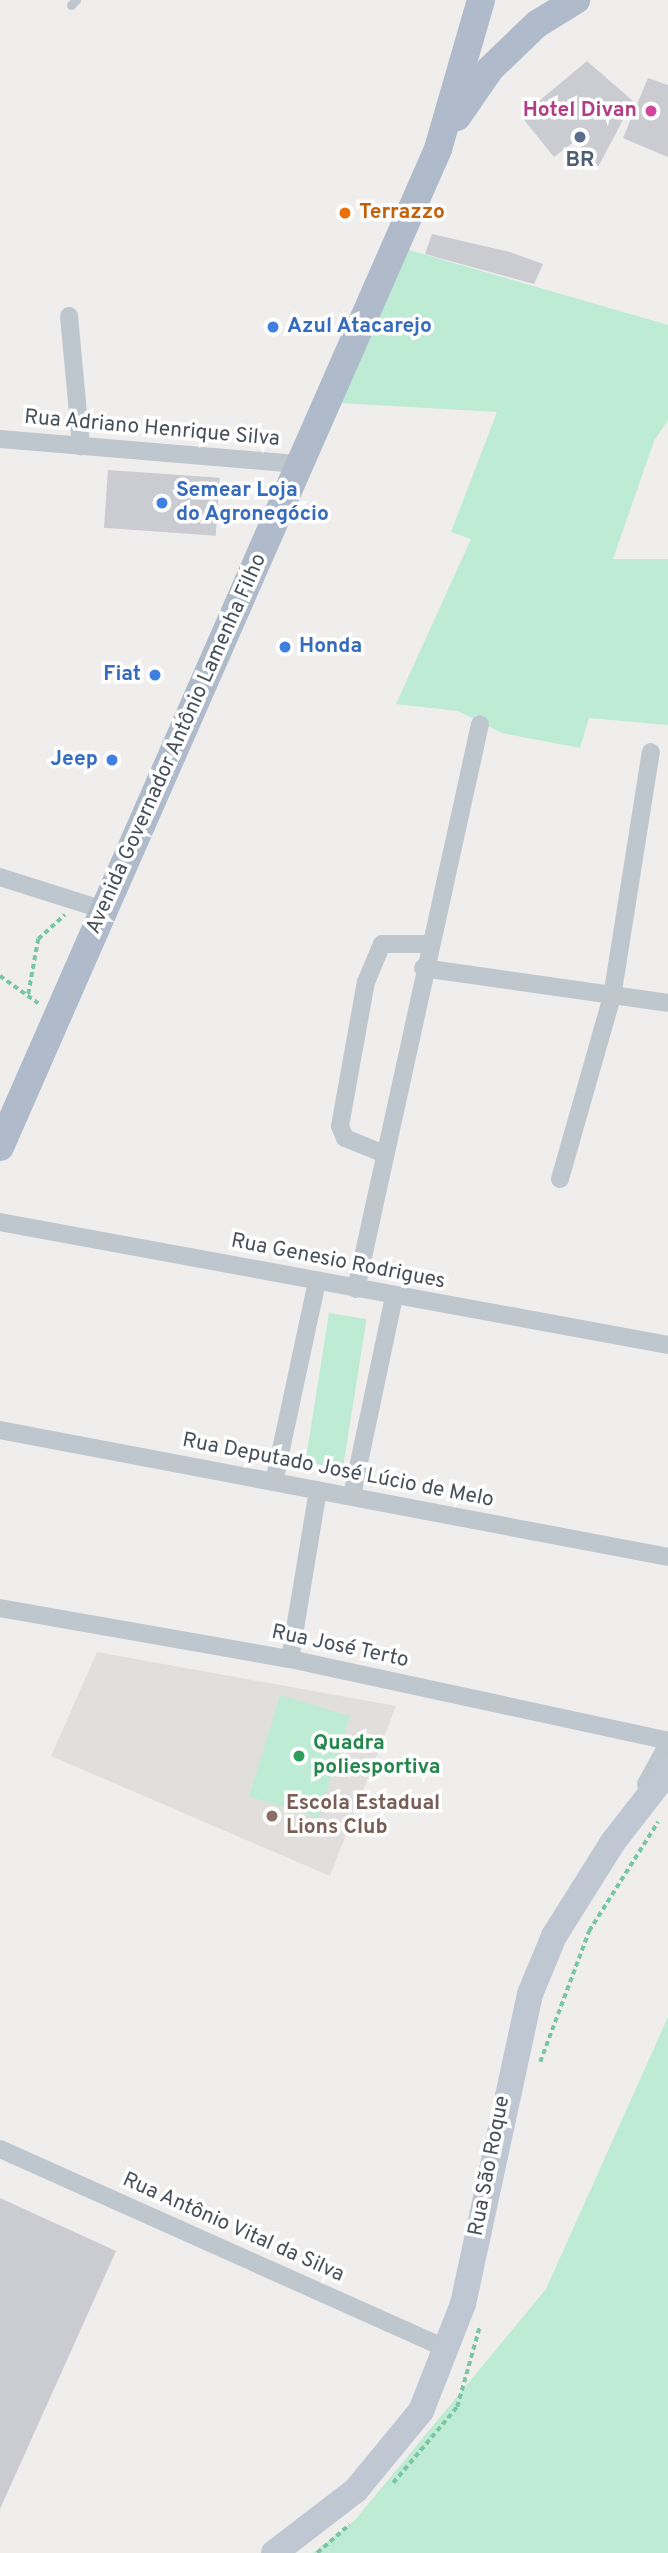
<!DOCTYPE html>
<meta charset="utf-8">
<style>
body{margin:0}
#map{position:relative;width:668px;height:2553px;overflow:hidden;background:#f0eded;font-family:Overpass,sans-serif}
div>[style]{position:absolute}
.education>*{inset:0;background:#e1dfde}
.green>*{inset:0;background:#beebd3;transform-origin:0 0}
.building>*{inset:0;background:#caccd2;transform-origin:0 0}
.path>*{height:3.5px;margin-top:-1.75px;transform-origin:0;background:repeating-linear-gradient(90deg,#79c6a5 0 5px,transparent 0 8.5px)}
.service>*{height:9px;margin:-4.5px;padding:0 4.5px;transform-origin:4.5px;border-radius:4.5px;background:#bfc7ce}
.minor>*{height:18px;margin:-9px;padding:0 9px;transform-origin:9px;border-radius:9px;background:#bfc7ce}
.secondary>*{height:26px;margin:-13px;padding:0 13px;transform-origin:13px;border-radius:13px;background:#bfc7d3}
.primary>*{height:28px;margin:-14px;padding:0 14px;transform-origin:14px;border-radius:14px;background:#afbbca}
.dots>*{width:19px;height:19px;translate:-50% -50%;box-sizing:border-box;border:4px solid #fff;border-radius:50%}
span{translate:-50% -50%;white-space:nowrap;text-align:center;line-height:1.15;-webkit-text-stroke:7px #fff;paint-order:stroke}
.hotel-label{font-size:21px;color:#b23c85;font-weight:700}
.right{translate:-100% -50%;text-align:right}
.service-label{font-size:21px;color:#4e5e75;font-weight:700}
.food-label{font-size:21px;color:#c56008;font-weight:700}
.left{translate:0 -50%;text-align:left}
.shop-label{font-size:21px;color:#366cbe;font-weight:700}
.street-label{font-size:21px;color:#474f59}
.leisure-label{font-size:21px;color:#27864d;font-weight:700}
.education-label{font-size:21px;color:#785e54;font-weight:700}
</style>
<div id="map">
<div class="education">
<div style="clip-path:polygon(97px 1652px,396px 1706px,330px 1876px,51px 1756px)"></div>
</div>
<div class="green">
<div style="clip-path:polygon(409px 250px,668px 325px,668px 420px,654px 441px,613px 559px,668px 559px,668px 725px,589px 718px,580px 748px,502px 733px,458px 711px,396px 704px,471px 539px,451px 532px,497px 412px,340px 403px)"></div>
<div style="left:329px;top:1313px;width:38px;height:151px;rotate:9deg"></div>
<div style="left:280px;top:1695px;width:73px;height:106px;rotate:17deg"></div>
<div style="clip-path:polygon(668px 2017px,668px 2553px,313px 2553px,355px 2520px,546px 2289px)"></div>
</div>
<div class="building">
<div style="clip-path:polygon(587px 61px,633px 101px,598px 167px,575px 141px,554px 157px,521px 116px)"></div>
<div style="clip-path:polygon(648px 78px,668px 85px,668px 157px,623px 138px)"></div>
<div style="clip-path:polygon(432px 234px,510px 252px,543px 264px,534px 284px,425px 254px)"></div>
<div style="left:108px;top:470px;width:112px;height:58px;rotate:4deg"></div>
<div style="clip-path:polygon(0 2198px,116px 2251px,0 2509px)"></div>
</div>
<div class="path">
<div style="left:0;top:976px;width:47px;rotate:35.4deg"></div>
<div style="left:28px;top:994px;width:56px;rotate:-79.7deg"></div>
<div style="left:38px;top:939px;width:36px;rotate:-42deg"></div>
<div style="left:540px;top:2062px;width:140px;rotate:-69.5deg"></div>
<div style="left:589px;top:1931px;width:129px;rotate:-57.7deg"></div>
<div style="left:393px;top:2483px;width:99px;rotate:-49.9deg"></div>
<div style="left:457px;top:2407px;width:85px;rotate:-74.3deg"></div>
<div style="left:317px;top:2553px;width:43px;rotate:-41.2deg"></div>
</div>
<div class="service">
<div style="left:71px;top:5px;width:7px;rotate:-45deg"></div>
</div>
<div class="minor">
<div style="left:69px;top:316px;width:131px;rotate:84.7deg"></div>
<div style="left:0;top:439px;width:301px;rotate:4.8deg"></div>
<div style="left:0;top:877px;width:109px;rotate:17.6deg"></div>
<div style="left:423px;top:968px;width:247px;rotate:8.1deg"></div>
<div style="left:382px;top:1153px;width:40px;rotate:-158deg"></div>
<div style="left:345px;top:1138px;width:13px;rotate:-113deg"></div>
<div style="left:340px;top:1126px;width:146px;rotate:-79.8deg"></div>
<div style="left:366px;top:982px;width:41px;rotate:-67.2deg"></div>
<div style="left:382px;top:944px;width:46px"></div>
<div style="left:560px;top:1179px;width:189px;rotate:-74.1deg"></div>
<div style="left:612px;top:997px;width:248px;rotate:-81deg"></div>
<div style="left:0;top:1222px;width:679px;rotate:10.43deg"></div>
<div style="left:356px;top:1289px;width:578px;rotate:-77.62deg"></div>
<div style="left:0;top:1430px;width:680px;rotate:10.76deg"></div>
<div style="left:274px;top:1482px;width:206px;rotate:-77.9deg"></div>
<div style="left:352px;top:1496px;width:204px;rotate:-78.1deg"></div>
<div style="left:0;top:1608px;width:294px;rotate:10deg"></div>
<div style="left:290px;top:1659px;width:387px;rotate:12.2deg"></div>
<div style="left:290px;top:1659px;width:171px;rotate:-80.6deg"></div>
<div style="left:646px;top:1784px;width:46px;rotate:-61.2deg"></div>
<div style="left:0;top:2149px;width:491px;rotate:24.1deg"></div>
</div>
<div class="secondary">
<div style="left:274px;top:2553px;width:103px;rotate:-37.5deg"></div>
<div style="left:356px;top:2490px;width:102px;rotate:-50.6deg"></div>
<div style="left:421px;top:2411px;width:115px;rotate:-68.6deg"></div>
<div style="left:463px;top:2304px;width:317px;rotate:-77.8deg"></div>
<div style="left:530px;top:1994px;width:63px;rotate:-67.5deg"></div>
<div style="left:554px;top:1936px;width:111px;rotate:-57.9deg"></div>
<div style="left:613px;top:1842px;width:90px;rotate:-52.2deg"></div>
</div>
<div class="primary">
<div style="left:457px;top:117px;width:58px;rotate:-55.5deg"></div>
<div style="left:490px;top:69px;width:65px;rotate:-43.8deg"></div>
<div style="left:537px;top:24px;width:46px;rotate:-31.6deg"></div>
<div style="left:0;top:1147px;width:1090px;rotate:-66.3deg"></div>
<div style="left:438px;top:149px;width:155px;rotate:-73.9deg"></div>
</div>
<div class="dots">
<div style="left:651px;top:111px;background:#d1479c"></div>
<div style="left:580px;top:137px;background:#5c6f8a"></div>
<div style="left:345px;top:213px;background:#e8710a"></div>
<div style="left:273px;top:327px;background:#3f7fe0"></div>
<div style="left:162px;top:503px;background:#3f7fe0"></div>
<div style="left:285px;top:647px;background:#3f7fe0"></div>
<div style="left:155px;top:675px;background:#3f7fe0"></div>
<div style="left:112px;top:760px;background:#3f7fe0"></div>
<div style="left:299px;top:1756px;background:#2e9e5b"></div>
<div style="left:272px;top:1816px;background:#8d6e63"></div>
</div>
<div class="hotel-label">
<span class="right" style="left:637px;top:111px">Hotel Divan</span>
</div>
<div class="service-label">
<span style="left:580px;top:161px">BR</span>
</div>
<div class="food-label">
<span class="left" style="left:359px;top:213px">Terrazzo</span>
</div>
<div class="shop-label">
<span class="left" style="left:287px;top:327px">Azul Atacarejo</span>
<span class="left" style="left:176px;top:503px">Semear Loja<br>do Agronegócio</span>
<span class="left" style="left:299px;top:647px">Honda</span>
<span class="right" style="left:141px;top:675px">Fiat</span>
<span class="right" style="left:98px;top:760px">Jeep</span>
</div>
<div class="street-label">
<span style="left:152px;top:429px;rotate:5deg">Rua Adriano Henrique Silva</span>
<span style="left:177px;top:744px;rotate:-66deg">Avenida Governador Antônio Lamenha Filho</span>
<span style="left:338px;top:1262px;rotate:11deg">Rua Genesio Rodrigues</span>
<span style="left:338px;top:1471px;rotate:11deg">Rua Deputado José Lúcio de Melo</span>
<span style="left:340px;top:1647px;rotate:12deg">Rua José Terto</span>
<span style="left:490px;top:2166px;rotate:-79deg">Rua São Roque</span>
<span style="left:233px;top:2228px;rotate:24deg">Rua Antônio Vital da Silva</span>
</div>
<div class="leisure-label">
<span class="left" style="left:313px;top:1756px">Quadra<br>poliesportiva</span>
</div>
<div class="education-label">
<span class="left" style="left:286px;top:1816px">Escola Estadual<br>Lions Club</span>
</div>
</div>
